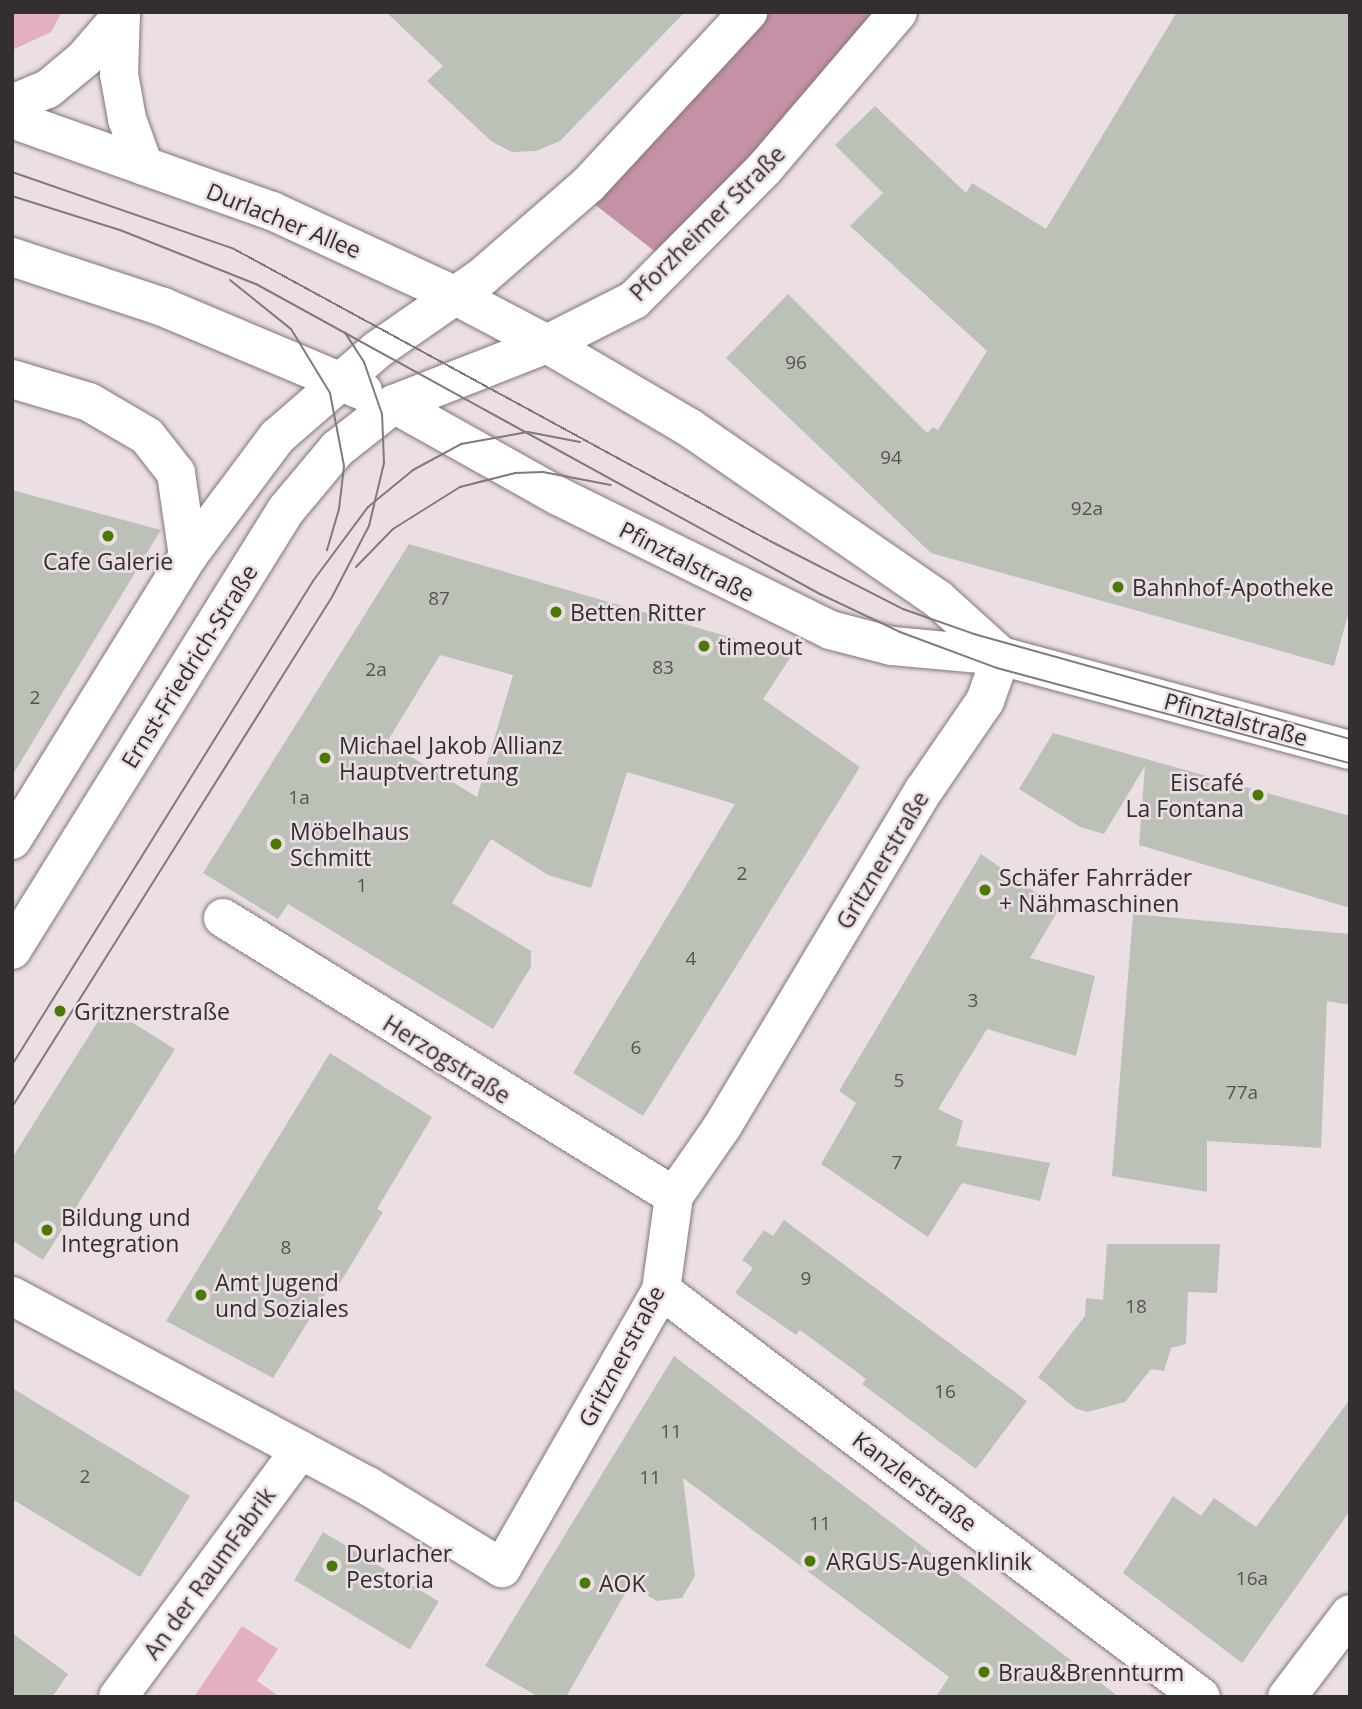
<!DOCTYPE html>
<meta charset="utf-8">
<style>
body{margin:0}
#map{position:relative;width:1362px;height:1709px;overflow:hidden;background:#ecdfe4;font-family:"Open Sans",sans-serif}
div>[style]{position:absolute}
.green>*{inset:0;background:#e2afc3}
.forest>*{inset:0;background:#c591a6}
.building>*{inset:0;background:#bbc1b7;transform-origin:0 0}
.roads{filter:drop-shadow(0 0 2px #81757a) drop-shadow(0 0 2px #81757a)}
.minor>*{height:38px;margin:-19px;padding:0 19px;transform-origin:19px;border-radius:19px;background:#fff}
.secondary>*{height:38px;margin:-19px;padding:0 19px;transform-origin:19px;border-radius:19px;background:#fff}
.tram>*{height:2px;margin:-1px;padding:0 1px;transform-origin:1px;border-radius:1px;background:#81797c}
.dots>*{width:19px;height:19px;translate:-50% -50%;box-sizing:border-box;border:4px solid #ecdfe4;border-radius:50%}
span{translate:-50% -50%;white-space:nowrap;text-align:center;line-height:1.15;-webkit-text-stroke:5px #ecdfe4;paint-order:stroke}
.number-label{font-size:19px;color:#555352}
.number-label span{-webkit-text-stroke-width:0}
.street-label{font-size:23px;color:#332e30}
.poi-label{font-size:23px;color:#332e30}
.left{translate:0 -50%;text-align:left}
.right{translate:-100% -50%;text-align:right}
.frame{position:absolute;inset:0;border:14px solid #332e30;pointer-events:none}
</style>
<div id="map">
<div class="green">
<div style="clip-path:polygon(12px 12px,62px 12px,51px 32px,12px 50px)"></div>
<div style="clip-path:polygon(242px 1626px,278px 1649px,257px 1681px,280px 1697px,194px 1697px)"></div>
</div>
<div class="forest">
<div style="clip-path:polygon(760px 12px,882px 12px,662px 257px,593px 203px)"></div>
</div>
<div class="building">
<div style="clip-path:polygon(386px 12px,685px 12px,560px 141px,536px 151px,512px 152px,491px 141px,427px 81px,443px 66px)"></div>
<div style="clip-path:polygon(1177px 12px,1350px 12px,1350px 607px,1334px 666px,931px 553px,726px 358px,788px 294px,927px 433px,933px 427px,938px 430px,987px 351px,850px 226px,883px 193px,835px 145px,875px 106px,966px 193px,972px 183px,1046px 229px)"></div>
<div style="clip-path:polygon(12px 490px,161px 530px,12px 776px)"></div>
<div style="clip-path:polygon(evenodd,409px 544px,792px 655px,763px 699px,860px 767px,643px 1116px,573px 1073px,735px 804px,627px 772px,591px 888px,548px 875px,491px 839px,452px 903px,531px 951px,531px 967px,493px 1029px,288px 904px,278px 919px,203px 873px,409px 544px,440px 655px,513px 675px,477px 797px,387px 742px,440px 655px)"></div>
<div style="clip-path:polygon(1053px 733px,1350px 816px,1350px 908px,1139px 845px,1145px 766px,1104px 834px,1080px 827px,1019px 789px)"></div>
<div style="clip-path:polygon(981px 854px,1059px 909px,1030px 958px,1095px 976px,1076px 1056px,987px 1029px,938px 1109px,963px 1121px,956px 1146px,1050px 1163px,1040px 1201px,962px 1183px,928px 1237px,821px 1164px,856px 1103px,839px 1091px)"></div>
<div style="clip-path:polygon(1133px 914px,1350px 934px,1350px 1005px,1327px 1001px,1321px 1148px,1207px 1141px,1207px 1192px,1112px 1176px)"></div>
<div style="clip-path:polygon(107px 1007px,175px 1049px,43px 1260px,12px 1240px,12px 1158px)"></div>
<div style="clip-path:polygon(330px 1053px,432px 1117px,377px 1209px,383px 1212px,337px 1288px,331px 1285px,273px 1378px,166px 1321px)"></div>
<div style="clip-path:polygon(784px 1220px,1027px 1401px,976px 1469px,862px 1384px,866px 1379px,800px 1330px,796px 1335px,735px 1293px,753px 1268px,742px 1260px,764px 1230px,773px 1236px)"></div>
<div style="clip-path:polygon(1107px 1244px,1220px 1244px,1217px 1293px,1188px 1292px,1186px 1344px,1171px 1348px,1164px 1371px,1151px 1369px,1125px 1402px,1087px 1412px,1075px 1408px,1038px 1377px,1085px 1316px,1086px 1298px,1103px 1300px)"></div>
<div style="clip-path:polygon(674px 1356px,1119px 1697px,936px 1697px,949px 1677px,683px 1478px,695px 1576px,682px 1598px,657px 1601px,630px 1585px,566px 1697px,539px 1697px,485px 1666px)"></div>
<div style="clip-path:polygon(12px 1388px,190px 1496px,140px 1577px,12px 1499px)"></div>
<div style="clip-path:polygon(1350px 1399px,1350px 1511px,1242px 1663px,1123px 1573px,1173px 1496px,1201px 1516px,1214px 1498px,1256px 1527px)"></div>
<div style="left:323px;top:1532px;width:135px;height:56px;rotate:31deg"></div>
<div style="clip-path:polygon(12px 1633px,68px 1674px,52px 1697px,12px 1697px)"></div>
</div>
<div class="roads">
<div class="minor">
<div style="left:121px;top:12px;width:62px;rotate:91.8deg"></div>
<div style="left:119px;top:74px;width:46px;rotate:79.9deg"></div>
<div style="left:127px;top:119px;width:50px;rotate:70.1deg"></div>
<div style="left:12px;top:104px;width:39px;rotate:-23deg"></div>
<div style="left:48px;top:89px;width:47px;rotate:-39.8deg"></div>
<div style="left:84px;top:59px;width:57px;rotate:-49.3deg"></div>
<div style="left:547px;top:344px;width:166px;rotate:30.4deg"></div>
<div style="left:690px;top:428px;width:301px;rotate:34.6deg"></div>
<div style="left:938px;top:599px;width:85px;rotate:42.1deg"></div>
<div style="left:12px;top:379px;width:80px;rotate:16.6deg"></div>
<div style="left:89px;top:402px;width:67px;rotate:30.4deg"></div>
<div style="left:147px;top:436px;width:47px;rotate:51.9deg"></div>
<div style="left:176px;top:473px;width:84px;rotate:81.8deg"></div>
<div style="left:394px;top:404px;width:188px;rotate:29.3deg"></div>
<div style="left:558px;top:496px;width:303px;rotate:26.2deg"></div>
<div style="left:830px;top:630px;width:64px;rotate:14.5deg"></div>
<div style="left:892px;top:646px;width:109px;rotate:5.2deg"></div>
<div style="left:1001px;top:656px;width:361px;rotate:15.1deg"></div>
<div style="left:223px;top:918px;width:530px;rotate:31.65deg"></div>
<div style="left:661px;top:1290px;width:676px;rotate:37.01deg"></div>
<div style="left:12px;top:1296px;width:404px;rotate:28.1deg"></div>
<div style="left:368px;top:1486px;width:157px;rotate:31.5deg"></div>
<div style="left:502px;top:1568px;width:320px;rotate:-60.2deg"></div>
<div style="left:661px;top:1290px;width:95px;rotate:-82.1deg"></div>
<div style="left:674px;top:1196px;width:84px;rotate:-55.2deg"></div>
<div style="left:722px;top:1127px;width:393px;rotate:-59.1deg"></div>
<div style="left:924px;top:790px;width:108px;rotate:-55.6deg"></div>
<div style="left:985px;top:701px;width:48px;rotate:-70.4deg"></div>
<div style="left:118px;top:1697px;width:307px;rotate:-53.6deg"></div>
<div style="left:1287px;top:1697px;width:104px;rotate:-52.8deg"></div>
</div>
<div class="secondary">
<div style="left:12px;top:119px;width:276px;rotate:19.5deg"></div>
<div style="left:272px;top:211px;width:200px;rotate:24.8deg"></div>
<div style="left:454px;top:295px;width:105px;rotate:27.8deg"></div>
<div style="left:12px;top:257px;width:159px;rotate:18.3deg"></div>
<div style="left:163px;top:307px;width:217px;rotate:22.8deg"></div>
<div style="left:12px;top:840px;width:334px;rotate:-58.2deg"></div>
<div style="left:188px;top:556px;width:149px;rotate:-53.2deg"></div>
<div style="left:277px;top:437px;width:133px;rotate:-41deg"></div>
<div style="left:377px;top:350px;width:128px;rotate:-34.8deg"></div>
<div style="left:482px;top:277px;width:140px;rotate:-41deg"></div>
<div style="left:588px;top:185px;width:236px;rotate:-47.2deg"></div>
<div style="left:12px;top:950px;width:518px;rotate:-58.09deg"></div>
<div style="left:286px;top:510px;width:80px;rotate:-50.1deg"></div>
<div style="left:337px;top:449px;width:73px;rotate:-38.3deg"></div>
<div style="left:394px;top:404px;width:164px;rotate:-21.4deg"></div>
<div style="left:547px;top:344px;width:97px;rotate:-26.8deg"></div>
<div style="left:634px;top:300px;width:185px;rotate:-45.2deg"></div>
<div style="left:764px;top:169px;width:206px;rotate:-49.5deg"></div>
</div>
</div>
<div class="tram">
<div style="left:12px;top:172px;width:235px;rotate:19.1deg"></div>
<div style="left:234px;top:249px;width:610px;rotate:28.58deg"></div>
<div style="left:770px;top:541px;width:149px;rotate:27.1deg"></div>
<div style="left:903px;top:609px;width:75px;rotate:19.4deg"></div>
<div style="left:974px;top:634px;width:390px;rotate:15.6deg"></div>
<div style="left:12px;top:196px;width:113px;rotate:17.5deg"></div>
<div style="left:120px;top:230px;width:146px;rotate:21.7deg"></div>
<div style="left:256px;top:284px;width:644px;rotate:28.8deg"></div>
<div style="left:820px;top:594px;width:89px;rotate:25.4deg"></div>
<div style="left:900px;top:632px;width:103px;rotate:20.4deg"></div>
<div style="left:997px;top:668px;width:366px;rotate:15.1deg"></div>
<div style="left:230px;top:280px;width:78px;rotate:38.8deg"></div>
<div style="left:291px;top:329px;width:75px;rotate:58.6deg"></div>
<div style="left:330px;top:393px;width:74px;rotate:79.1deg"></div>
<div style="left:344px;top:466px;width:43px;rotate:96.6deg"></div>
<div style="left:339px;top:509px;width:43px;rotate:106.3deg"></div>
<div style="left:356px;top:567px;width:53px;rotate:-45.8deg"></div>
<div style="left:393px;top:529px;width:79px;rotate:-32.1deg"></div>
<div style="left:460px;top:487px;width:57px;rotate:-14.3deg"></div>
<div style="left:515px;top:473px;width:28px;rotate:-2deg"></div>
<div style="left:543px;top:472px;width:69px;rotate:10.8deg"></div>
<div style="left:12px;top:1065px;width:570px;rotate:-58.12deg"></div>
<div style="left:313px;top:581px;width:92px;rotate:-53.4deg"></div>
<div style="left:368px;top:507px;width:58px;rotate:-39.4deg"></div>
<div style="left:413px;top:470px;width:55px;rotate:-28.4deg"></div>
<div style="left:461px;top:444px;width:68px;rotate:-10.2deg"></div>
<div style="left:528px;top:432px;width:53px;rotate:10.9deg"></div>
<div style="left:12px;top:1107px;width:602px;rotate:-57.89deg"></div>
<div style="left:332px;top:597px;width:80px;rotate:-62.5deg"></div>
<div style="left:369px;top:526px;width:65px;rotate:-76.6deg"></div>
<div style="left:384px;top:463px;width:49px;rotate:-92.3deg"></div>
<div style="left:382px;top:414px;width:55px;rotate:-109.1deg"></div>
<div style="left:364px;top:362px;width:35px;rotate:-123deg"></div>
</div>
<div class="dots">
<div style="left:108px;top:536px;background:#497a04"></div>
<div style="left:1118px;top:587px;background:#497a04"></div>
<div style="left:556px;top:612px;background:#497a04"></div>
<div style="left:704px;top:646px;background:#497a04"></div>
<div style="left:325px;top:758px;background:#497a04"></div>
<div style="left:1258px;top:795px;background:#497a04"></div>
<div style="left:276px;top:844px;background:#497a04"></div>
<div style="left:985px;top:890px;background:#497a04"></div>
<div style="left:60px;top:1011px;background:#497a04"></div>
<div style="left:47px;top:1230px;background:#497a04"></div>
<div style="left:201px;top:1295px;background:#497a04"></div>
<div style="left:810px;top:1561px;background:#497a04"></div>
<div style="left:332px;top:1566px;background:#497a04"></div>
<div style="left:585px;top:1583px;background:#497a04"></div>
<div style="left:984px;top:1672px;background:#497a04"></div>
</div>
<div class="number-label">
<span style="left:796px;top:363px">96</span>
<span style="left:891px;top:458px">94</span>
<span style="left:1087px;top:509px">92a</span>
<span style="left:439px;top:599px">87</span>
<span style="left:663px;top:668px">83</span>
<span style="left:376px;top:670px">2a</span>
<span style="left:35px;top:698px">2</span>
<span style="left:299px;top:798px">1a</span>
<span style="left:742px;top:874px">2</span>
<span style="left:362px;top:886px">1</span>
<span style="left:691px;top:959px">4</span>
<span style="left:973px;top:1001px">3</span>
<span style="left:636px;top:1048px">6</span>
<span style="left:899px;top:1081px">5</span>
<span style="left:1242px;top:1093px">77a</span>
<span style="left:897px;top:1163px">7</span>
<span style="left:286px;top:1248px">8</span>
<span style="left:806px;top:1279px">9</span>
<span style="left:1136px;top:1307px">18</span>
<span style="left:945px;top:1392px">16</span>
<span style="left:671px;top:1432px">11</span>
<span style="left:85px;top:1477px">2</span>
<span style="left:650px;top:1478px">11</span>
<span style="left:820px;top:1524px">11</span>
<span style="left:1252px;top:1579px">16a</span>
</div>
<div class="street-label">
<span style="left:284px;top:220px;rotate:22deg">Durlacher Allee</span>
<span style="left:707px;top:223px;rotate:-45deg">Pforzheimer Straße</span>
<span style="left:687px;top:561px;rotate:27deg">Pfinztalstraße</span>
<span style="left:189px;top:666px;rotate:-58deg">Ernst-Friedrich-Straße</span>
<span style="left:1236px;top:719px;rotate:15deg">Pfinztalstraße</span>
<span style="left:882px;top:860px;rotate:-59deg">Gritznerstraße</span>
<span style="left:447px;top:1059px;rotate:32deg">Herzogstraße</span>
<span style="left:621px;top:1356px;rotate:-62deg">Gritznerstraße</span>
<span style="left:915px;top:1481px;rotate:37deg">Kanzlerstraße</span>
<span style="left:209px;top:1573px;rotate:-54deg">An der RaumFabrik</span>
</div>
<div class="poi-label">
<span style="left:108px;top:561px">Cafe Galerie</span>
<span class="left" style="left:1132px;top:587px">Bahnhof-Apotheke</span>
<span class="left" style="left:570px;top:612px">Betten Ritter</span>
<span class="left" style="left:718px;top:646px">timeout</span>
<span class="left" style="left:339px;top:758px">Michael Jakob Allianz<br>Hauptvertretung</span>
<span class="right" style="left:1244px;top:795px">Eiscafé<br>La Fontana</span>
<span class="left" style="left:290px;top:844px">Möbelhaus<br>Schmitt</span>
<span class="left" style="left:999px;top:890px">Schäfer Fahrräder<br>+ Nähmaschinen</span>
<span class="left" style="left:74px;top:1011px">Gritznerstraße</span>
<span class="left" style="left:61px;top:1230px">Bildung und<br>Integration</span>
<span class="left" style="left:215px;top:1295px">Amt Jugend<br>und Soziales</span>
<span class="left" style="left:346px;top:1566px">Durlacher<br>Pestoria</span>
<span class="left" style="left:826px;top:1561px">ARGUS-Augenklinik</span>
<span class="left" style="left:599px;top:1583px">AOK</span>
<span class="left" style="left:998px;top:1672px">Brau&amp;Brennturm</span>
</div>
<div class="frame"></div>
</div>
